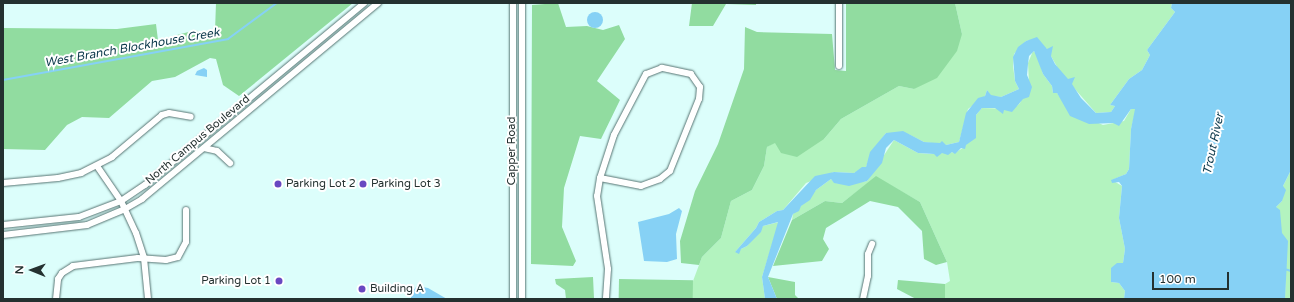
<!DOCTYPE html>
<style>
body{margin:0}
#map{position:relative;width:1294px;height:302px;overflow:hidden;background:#dcfefb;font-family:"Varela Round",sans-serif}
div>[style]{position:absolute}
.green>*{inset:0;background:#b3f3bf}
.forest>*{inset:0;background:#91dca0;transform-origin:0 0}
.water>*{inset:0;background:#86d1f5}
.round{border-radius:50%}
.stream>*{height:1.5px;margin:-0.75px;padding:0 0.75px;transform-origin:0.75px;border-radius:0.75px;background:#86d1f5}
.roads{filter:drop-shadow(0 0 1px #567472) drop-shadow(0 0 1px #567472)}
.minor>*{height:6px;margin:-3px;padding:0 3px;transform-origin:3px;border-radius:3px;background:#fff}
.dots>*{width:11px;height:11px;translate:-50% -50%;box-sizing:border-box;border:2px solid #fff;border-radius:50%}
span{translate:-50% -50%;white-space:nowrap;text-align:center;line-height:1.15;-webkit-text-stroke:4px #fff;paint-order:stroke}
.street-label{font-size:11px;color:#243130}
.poi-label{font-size:11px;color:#243130}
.left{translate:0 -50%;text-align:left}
.right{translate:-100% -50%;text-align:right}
.water-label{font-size:12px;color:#0d3a4c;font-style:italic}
.frame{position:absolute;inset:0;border:4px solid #243130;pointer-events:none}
.north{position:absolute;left:12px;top:250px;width:40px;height:40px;-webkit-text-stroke:3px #fff;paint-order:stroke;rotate:271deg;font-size:11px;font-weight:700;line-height:16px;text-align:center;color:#243130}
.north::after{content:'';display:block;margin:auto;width:14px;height:18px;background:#243130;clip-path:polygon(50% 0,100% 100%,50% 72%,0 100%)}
.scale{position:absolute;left:1152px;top:272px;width:77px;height:18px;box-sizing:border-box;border:2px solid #243130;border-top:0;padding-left:5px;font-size:12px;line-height:14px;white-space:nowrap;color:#243130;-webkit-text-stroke:3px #fff;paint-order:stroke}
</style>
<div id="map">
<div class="green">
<div style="clip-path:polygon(955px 3px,1172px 3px,1171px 8px,1175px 12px,1147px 50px,1150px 55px,1142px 70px,1129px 79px,1110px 105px,1115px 106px,1111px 112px,1096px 113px,1060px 72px,1047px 49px,1031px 40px,1026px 41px,1014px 54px,1013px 66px,1015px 81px,1019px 89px,1001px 97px,991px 96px,987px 90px,985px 96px,968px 109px,959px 142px,946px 145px,924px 142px,908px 134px,886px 133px,871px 153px,866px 167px,854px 173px,834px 172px,806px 183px,783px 210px,777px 211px,759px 222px,756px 228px,735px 252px,747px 246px,763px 226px,779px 222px,762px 277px,765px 299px,690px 299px,690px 289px,702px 257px,721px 238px,731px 201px,752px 190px,764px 166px,767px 147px,775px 142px,824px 139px,841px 119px,899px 86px,914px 89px,962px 34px)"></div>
<div style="clip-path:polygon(1033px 51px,1037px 54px,1043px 74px,1052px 86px,1053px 93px,1057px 93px,1069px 110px,1103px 125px,1124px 121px,1131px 109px,1136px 109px,1131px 129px,1129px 169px,1126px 174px,1112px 180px,1122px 186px,1119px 218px,1125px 249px,1123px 263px,1111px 282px,1119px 283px,1125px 291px,1124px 299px,945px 299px,945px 284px,950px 281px,947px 262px,920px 202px,876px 177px,842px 203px,825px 201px,792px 220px,793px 214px,816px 190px,831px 179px,835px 183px,850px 184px,867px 181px,894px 140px,918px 153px,930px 154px,956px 152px,963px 148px,975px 134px,976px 115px,982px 108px,1013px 109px,1020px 103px,1029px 83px,1028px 63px)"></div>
<div style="clip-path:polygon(1291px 170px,1291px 299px,1285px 299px,1286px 261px,1276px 207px,1282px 201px,1283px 186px)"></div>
</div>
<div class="forest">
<div style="clip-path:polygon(216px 3px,353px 3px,239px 96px,223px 85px,216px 59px,210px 58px,175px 77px,152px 81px,109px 118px,82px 117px,67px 125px,45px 150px,3px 149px,3px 28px,117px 29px,156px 24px,158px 40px,196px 30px,204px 35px,215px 31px)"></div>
<div style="clip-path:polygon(558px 3px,566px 27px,587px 26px,603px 30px,619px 25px,625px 39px,597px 81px,620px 100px,601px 139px,580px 136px,564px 188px,562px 227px,576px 261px,573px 266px,531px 264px,532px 5px)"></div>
<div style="clip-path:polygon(692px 3px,756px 3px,756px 5px,726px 4px,713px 26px,689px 26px)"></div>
<div style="clip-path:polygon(846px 3px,955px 3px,962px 34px,957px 51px,937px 78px,914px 89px,899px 86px,841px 119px,824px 139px,797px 157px,781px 153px,775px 143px,767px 147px,764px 166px,752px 190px,731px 201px,721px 238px,702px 257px,699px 265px,681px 263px,680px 241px,695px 191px,718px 144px,744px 69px,745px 27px,757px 32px,832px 34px,835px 70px,846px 71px)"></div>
<div style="clip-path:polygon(876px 176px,920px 202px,947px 262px,936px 265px,924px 259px,922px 231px,898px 207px,870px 201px,826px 228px,823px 239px,829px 249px,822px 261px,773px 266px,792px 220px,825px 201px,842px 203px)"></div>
<div style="clip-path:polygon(593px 277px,594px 298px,586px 299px,566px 299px,565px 290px,556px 284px,555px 279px)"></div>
<div style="clip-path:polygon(768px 277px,795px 282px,795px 295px,799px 299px,777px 299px)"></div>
<div style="left:619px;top:279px;width:74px;height:20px;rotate:1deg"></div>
<div style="clip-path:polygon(898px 280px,945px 284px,945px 299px,916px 299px,897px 289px)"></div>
</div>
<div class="water">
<div style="clip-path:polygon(1172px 3px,1291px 3px,1291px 170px,1283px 186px,1286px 190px,1282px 201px,1276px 207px,1280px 210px,1282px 233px,1288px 241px,1285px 299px,1124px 299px,1125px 291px,1119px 283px,1111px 282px,1111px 268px,1117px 263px,1123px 263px,1125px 249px,1119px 218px,1122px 186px,1119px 182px,1112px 183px,1111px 180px,1126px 174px,1129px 169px,1131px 129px,1135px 109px,1131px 109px,1119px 126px,1113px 123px,1089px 124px,1070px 116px,1057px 93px,1053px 93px,1052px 86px,1043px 74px,1034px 51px,1029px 56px,1028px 64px,1027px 75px,1032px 87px,1029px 97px,1023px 99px,1012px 112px,1004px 110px,1003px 114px,995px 108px,982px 108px,976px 115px,976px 138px,966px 145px,965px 149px,961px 148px,955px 154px,952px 152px,948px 155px,942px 153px,937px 157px,934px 154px,918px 153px,894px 140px,886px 148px,882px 163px,867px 181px,849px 186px,834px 183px,831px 179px,816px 190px,810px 200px,801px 206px,799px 211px,793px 214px,768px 277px,777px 299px,765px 299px,762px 277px,778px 222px,763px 226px,761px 232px,747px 246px,741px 249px,739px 254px,735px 252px,756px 228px,759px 222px,777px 211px,783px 210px,815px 176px,834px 172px,854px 173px,862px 167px,866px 167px,870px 152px,886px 133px,903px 131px,924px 142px,940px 143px,942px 141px,946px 145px,959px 142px,966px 113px,978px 98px,985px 96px,987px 90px,991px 95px,1001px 97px,1019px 89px,1015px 81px,1013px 57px,1018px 47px,1026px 41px,1037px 37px,1047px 49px,1053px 46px,1051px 56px,1055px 64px,1068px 79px,1075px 77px,1072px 84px,1081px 98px,1096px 113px,1111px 112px,1115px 106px,1110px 105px,1129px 79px,1142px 70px,1150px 55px,1147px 50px,1175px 12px,1171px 8px)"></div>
<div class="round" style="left:587px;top:12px;width:16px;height:16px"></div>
<div style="clip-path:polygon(204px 68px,207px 70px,207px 77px,195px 75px,197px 71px)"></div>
<div style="clip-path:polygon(679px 208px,682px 211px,676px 234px,677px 259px,667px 262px,644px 261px,638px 222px,669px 214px)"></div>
<div style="clip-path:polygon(417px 286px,428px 288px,447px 299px,411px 299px,411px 293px)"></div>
</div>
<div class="stream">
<div style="left:3px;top:80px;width:229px;rotate:-10.3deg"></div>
<div style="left:228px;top:39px;width:61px;rotate:-36.3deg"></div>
<div style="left:1285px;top:269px;width:6px;rotate:18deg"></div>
</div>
<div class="roads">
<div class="minor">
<div style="left:839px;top:3px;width:63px;rotate:90deg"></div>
<div style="left:204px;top:148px;width:13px;rotate:13deg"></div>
<div style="left:217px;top:151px;width:18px;rotate:43deg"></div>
<div style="left:97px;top:166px;width:42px;rotate:55.6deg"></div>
<div style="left:121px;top:201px;width:35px;rotate:65deg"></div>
<div style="left:136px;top:233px;width:26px;rotate:72deg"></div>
<div style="left:144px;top:258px;width:41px;rotate:84.4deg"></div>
<div style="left:600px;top:178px;width:42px;rotate:11deg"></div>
<div style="left:641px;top:186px;width:20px;rotate:-20deg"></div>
<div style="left:660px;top:179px;width:13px;rotate:-39deg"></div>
<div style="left:670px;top:171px;width:78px;rotate:-68.1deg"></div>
<div style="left:699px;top:99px;width:12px;rotate:-85deg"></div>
<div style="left:700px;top:87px;width:16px;rotate:-125deg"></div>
<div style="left:691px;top:74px;width:30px;rotate:-168deg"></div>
<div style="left:662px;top:68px;width:17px;rotate:159deg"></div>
<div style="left:646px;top:74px;width:69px;rotate:117.7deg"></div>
<div style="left:614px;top:135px;width:45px;rotate:108deg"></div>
<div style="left:600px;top:178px;width:18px;rotate:99deg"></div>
<div style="left:597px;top:196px;width:74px;rotate:81.4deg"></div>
<div style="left:608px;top:269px;width:30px;rotate:94deg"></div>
<div style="left:3px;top:183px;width:55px;rotate:-5.2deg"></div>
<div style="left:58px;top:178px;width:24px;rotate:-12deg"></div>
<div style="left:81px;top:173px;width:35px;rotate:-27deg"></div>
<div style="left:112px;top:157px;width:65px;rotate:-40deg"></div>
<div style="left:162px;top:115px;width:7px;rotate:-16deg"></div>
<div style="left:169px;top:113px;width:22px;rotate:10deg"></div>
<div style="left:3px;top:225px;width:76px;rotate:-6deg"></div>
<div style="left:79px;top:217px;width:45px;rotate:-20.9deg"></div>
<div style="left:121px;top:201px;width:29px;rotate:-34deg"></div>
<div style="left:145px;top:185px;width:285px;rotate:-39.7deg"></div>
<div style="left:3px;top:235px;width:85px;rotate:-6.8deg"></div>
<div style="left:87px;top:225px;width:41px;rotate:-22.8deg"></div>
<div style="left:125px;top:209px;width:20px;rotate:-30deg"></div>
<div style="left:142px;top:199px;width:307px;rotate:-39.7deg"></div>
<div style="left:56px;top:299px;width:20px;rotate:-84deg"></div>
<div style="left:58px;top:279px;width:7px;rotate:-56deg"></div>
<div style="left:62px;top:273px;width:13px;rotate:-32deg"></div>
<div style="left:73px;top:266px;width:65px;rotate:-7deg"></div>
<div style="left:138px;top:258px;width:28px;rotate:4deg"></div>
<div style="left:166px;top:260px;width:12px;rotate:-14deg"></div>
<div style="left:178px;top:257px;width:17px;rotate:-62deg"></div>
<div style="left:186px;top:242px;width:32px;rotate:-90deg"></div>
<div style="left:513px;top:299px;width:296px;rotate:-90deg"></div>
<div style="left:522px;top:299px;width:296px;rotate:-90deg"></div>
<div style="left:863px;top:299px;width:24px;rotate:-78deg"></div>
<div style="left:868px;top:276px;width:22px;rotate:-90deg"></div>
<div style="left:868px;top:254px;width:11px;rotate:-68deg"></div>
</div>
</div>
<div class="dots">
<div style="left:278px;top:184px;background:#6948c1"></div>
<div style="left:363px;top:184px;background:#6948c1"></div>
<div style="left:279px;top:281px;background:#6948c1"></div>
<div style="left:362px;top:289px;background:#6948c1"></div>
</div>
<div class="street-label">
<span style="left:198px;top:140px;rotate:-40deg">North Campus Boulevard</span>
<span style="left:512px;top:151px;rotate:-90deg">Capper Road</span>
</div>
<div class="poi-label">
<span class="left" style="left:286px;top:184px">Parking Lot 2</span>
<span class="left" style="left:371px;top:184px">Parking Lot 3</span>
<span class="right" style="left:271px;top:281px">Parking Lot 1</span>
<span class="left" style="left:370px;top:289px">Building A</span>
</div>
<div class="water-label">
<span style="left:132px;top:48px;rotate:-10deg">West Branch Blockhouse Creek</span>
<span style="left:1214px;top:144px;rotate:-78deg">Trout River</span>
</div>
<div class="frame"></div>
<div class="north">N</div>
<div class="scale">100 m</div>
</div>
